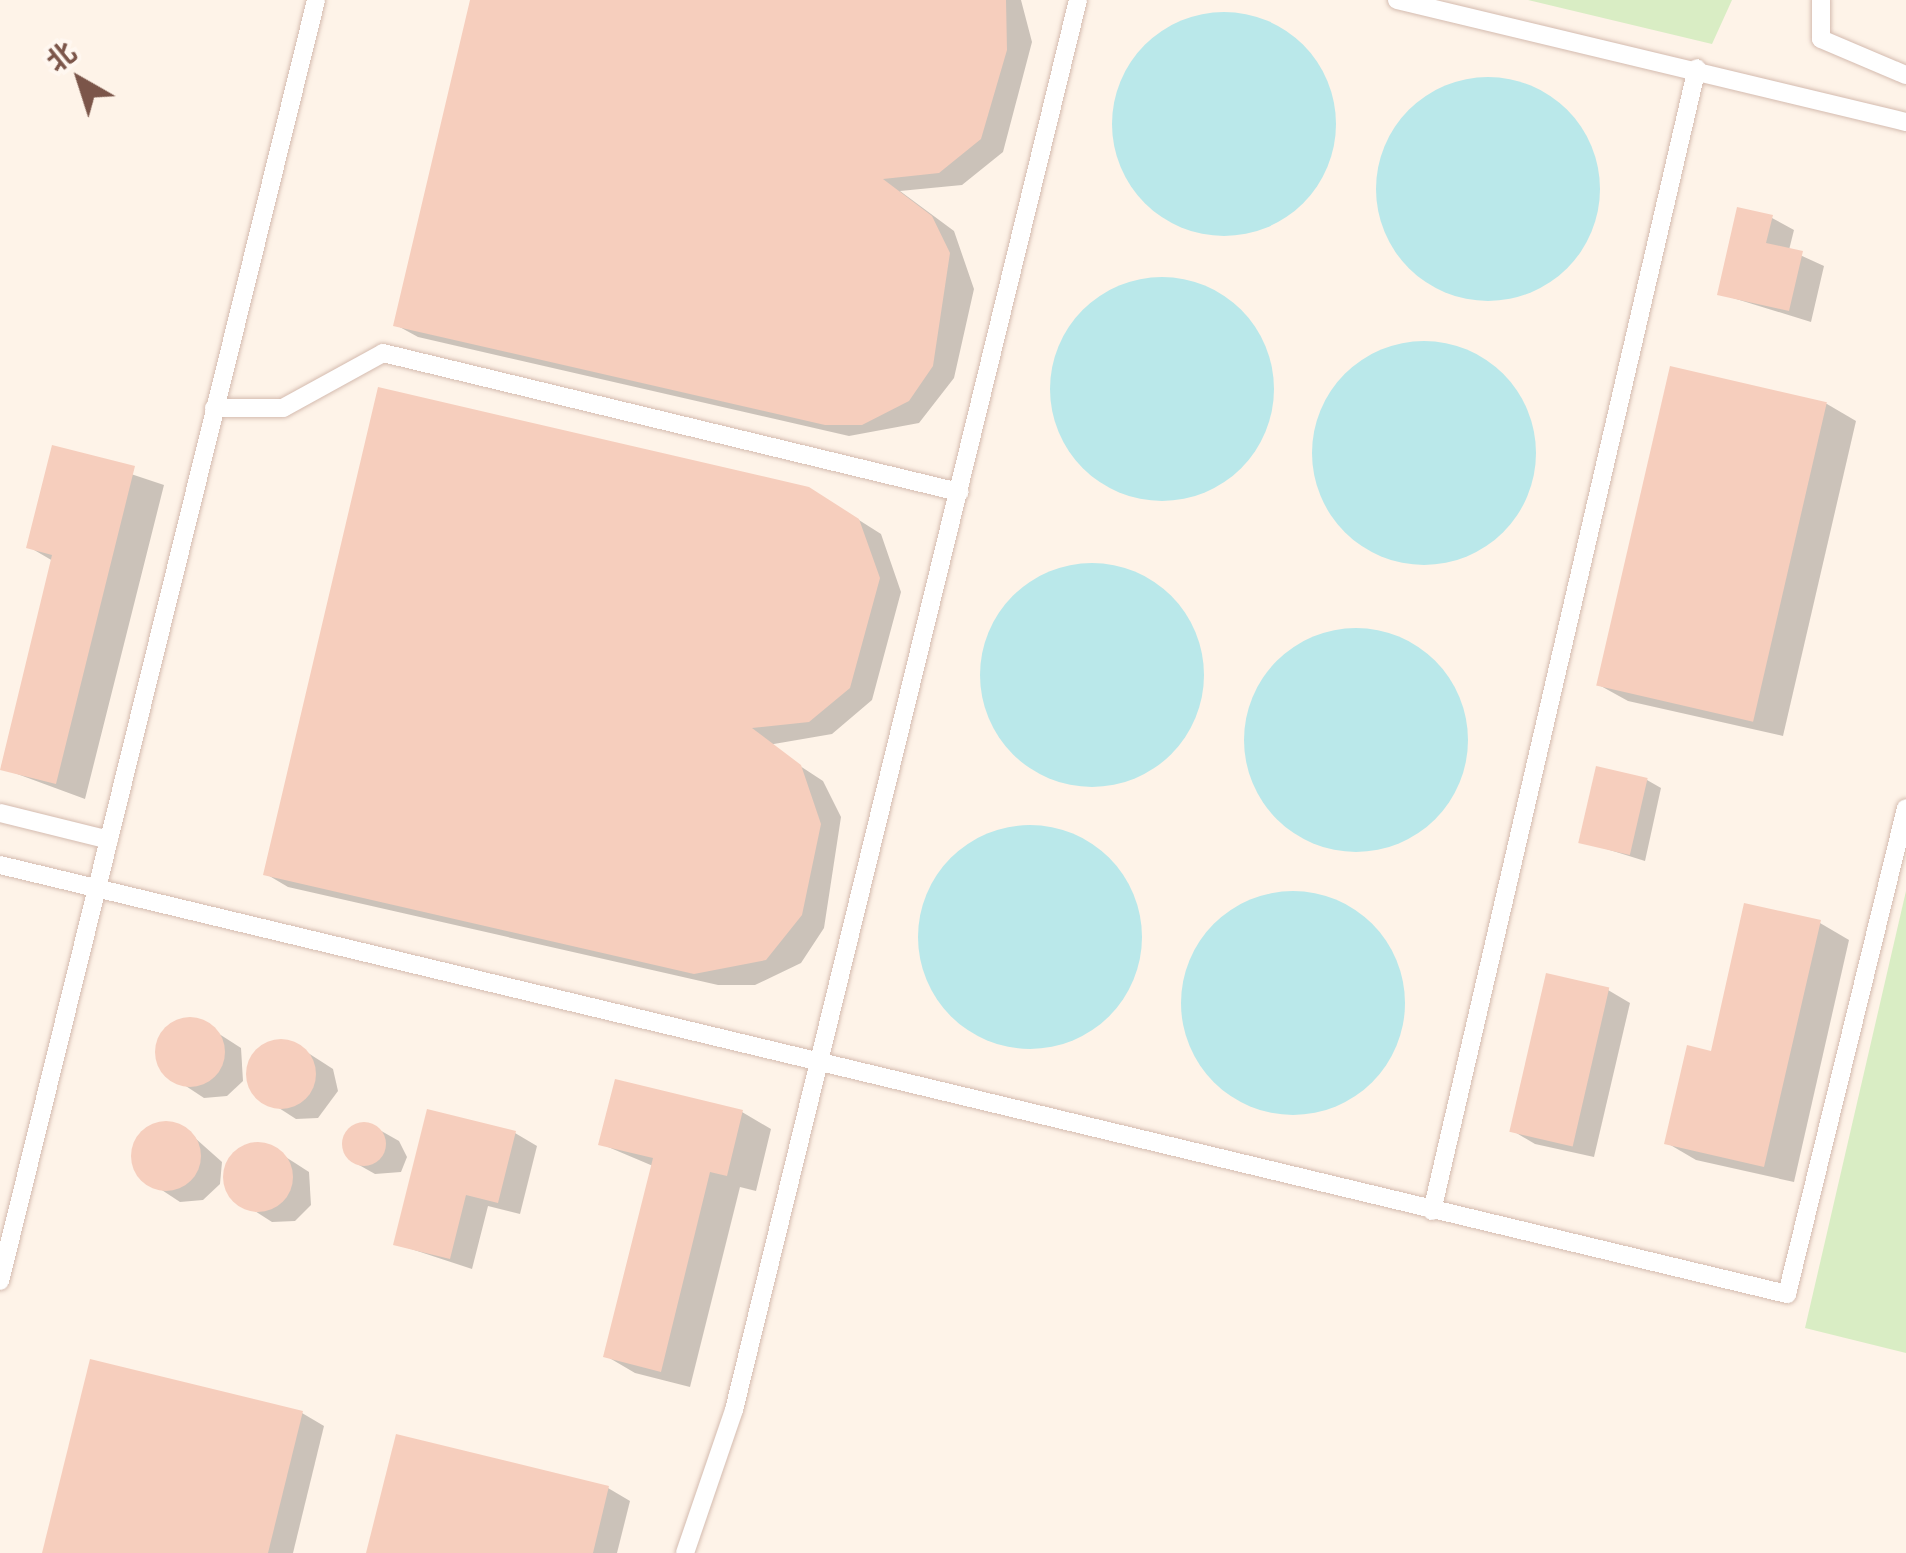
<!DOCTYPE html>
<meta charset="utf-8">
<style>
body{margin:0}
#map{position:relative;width:1906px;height:1553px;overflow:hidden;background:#fef3e8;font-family:Figtree,"Noto Sans SC",sans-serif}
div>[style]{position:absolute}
.green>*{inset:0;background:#d9edc4}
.water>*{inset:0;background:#bae8ea}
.round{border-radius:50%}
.shadow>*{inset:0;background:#0003}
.building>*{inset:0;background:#f6cebd;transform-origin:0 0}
.roads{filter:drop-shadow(0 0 2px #d4bbaf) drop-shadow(0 0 2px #d4bbaf)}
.service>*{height:18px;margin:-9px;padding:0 9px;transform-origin:9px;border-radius:9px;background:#fff}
span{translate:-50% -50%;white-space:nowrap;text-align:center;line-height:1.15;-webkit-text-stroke:8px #fff7f0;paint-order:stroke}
.north{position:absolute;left:30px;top:30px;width:100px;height:100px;-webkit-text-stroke:8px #fff7f0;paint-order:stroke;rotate:321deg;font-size:28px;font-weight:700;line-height:40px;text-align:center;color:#7b5549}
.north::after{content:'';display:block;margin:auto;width:35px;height:45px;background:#7b5549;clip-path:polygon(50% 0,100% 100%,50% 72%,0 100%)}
</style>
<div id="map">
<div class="green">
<div style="clip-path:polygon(1528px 0,1732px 0,1712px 44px)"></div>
<div style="clip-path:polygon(1906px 891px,1906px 1353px,1805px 1328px)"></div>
</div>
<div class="water">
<div class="round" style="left:1112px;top:12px;width:224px;height:224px"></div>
<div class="round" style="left:1376px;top:77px;width:224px;height:224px"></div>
<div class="round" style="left:1050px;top:277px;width:224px;height:224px"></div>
<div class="round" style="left:1312px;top:341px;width:224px;height:224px"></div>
<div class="round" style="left:980px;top:563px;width:224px;height:224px"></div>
<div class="round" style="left:1244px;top:628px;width:224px;height:224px"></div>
<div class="round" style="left:918px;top:825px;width:224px;height:224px"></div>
<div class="round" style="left:1181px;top:891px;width:224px;height:224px"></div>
</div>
<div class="shadow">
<div style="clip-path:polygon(473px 0,1021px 0,1032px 42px,1003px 152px,962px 185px,900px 191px,954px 231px,974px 289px,954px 378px,919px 423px,849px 436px,418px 337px,396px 325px)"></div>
<div style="clip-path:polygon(1772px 218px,1794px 230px,1789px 250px,1824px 266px,1811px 322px,1720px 294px)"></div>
<div style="clip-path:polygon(1672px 369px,1827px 404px,1856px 421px,1783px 736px,1628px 701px,1599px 685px)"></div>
<div style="clip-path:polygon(53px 448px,164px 485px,85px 799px,1px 768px,53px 561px,29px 547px)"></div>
<div style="clip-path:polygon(832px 503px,881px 534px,901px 592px,872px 700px,832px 734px,768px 745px,823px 781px,841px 817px,824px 928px,801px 963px,755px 985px,718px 985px,288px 887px,266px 874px)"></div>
<div style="clip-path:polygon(1647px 780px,1661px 788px,1645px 861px,1581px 841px)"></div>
<div style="clip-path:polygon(1820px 923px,1849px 940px,1794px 1182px,1696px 1160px,1667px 1143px,1712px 1054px)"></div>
<div style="clip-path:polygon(1608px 990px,1630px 1003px,1594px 1157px,1535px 1144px,1513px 1131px)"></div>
<div style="clip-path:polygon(199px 1021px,241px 1048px,243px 1081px,227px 1096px,204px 1098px,163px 1071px,161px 1038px,176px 1022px)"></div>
<div style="clip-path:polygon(291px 1042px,333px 1069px,338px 1091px,318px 1118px,296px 1119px,254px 1092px,252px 1059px,268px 1044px)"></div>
<div style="clip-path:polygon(742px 1112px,771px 1129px,756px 1191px,740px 1187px,690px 1387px,635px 1373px,606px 1356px,653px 1166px,601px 1144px)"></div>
<div style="clip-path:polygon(153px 1126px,186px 1130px,222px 1162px,220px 1184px,203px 1200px,180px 1202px,139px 1175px,133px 1153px)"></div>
<div style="clip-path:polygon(376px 1128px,399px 1141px,407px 1157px,401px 1172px,375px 1174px,352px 1161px,344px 1145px,350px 1129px)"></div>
<div style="clip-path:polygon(515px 1133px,537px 1146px,520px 1214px,488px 1206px,472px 1269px,396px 1244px)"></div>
<div style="clip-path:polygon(267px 1145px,309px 1172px,311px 1205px,295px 1221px,272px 1222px,230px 1195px,225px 1173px,245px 1146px)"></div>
<div style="clip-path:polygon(302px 1413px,324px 1426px,293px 1553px,44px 1553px)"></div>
<div style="clip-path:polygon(398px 1437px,608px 1488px,630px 1501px,617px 1553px,369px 1553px)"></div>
</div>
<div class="building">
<div style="clip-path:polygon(470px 0,1006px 0,1007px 50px,981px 139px,939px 173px,883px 179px,932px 216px,950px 253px,933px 366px,909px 401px,862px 425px,825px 425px,393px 326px)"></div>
<div style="clip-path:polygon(1737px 207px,1773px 215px,1766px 243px,1803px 251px,1789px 311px,1717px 295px)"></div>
<div style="left:1670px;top:366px;width:161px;height:328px;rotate:13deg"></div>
<div style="clip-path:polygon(378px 387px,809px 487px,859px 519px,880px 578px,850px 688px,809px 722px,752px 728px,801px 765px,821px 824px,802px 915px,766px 960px,694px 974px,263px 875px)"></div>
<div style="clip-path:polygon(52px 445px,135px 466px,56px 784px,0 770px,52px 555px,26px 548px)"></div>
<div style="left:1596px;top:766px;width:53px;height:79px;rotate:13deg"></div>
<div style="clip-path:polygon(1744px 903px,1821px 920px,1764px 1167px,1664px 1144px,1687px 1045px,1711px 1051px)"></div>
<div style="left:1546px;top:973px;width:65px;height:163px;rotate:13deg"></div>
<div class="round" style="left:155px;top:1017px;width:70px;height:70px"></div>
<div class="round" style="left:246px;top:1039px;width:70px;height:70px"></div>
<div style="clip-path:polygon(615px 1079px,743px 1110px,727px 1176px,710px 1172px,661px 1372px,603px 1357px,653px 1158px,598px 1145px)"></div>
<div style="clip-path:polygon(427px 1109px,516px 1131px,498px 1203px,466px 1195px,450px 1259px,393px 1245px)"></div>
<div class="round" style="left:131px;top:1121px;width:70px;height:70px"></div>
<div class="round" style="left:342px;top:1122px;width:44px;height:44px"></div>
<div class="round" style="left:223px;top:1142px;width:70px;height:70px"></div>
<div style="clip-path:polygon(90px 1359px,303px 1411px,268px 1553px,42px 1553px)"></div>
<div style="clip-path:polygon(396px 1434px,609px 1486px,593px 1553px,366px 1553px)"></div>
</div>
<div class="roads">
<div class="service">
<div style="left:1397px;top:0;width:523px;rotate:13.48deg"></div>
<div style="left:1821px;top:0;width:39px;rotate:90deg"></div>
<div style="left:1821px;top:39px;width:92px;rotate:23deg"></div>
<div style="left:214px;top:408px;width:69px"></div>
<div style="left:283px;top:408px;width:114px;rotate:-28.8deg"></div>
<div style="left:383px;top:353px;width:593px;rotate:13.57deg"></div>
<div style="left:0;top:813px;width:112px;rotate:13.9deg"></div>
<div style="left:0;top:865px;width:1838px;rotate:13.5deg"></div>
<div style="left:1787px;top:1294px;width:500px;rotate:-76.24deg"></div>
<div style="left:1432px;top:1211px;width:1173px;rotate:-76.95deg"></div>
<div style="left:0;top:1281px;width:1319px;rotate:-76.14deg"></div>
<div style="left:685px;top:1553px;width:151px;rotate:-71.1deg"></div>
<div style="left:734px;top:1410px;width:1451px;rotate:-76.29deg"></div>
</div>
</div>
<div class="north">北</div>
</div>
